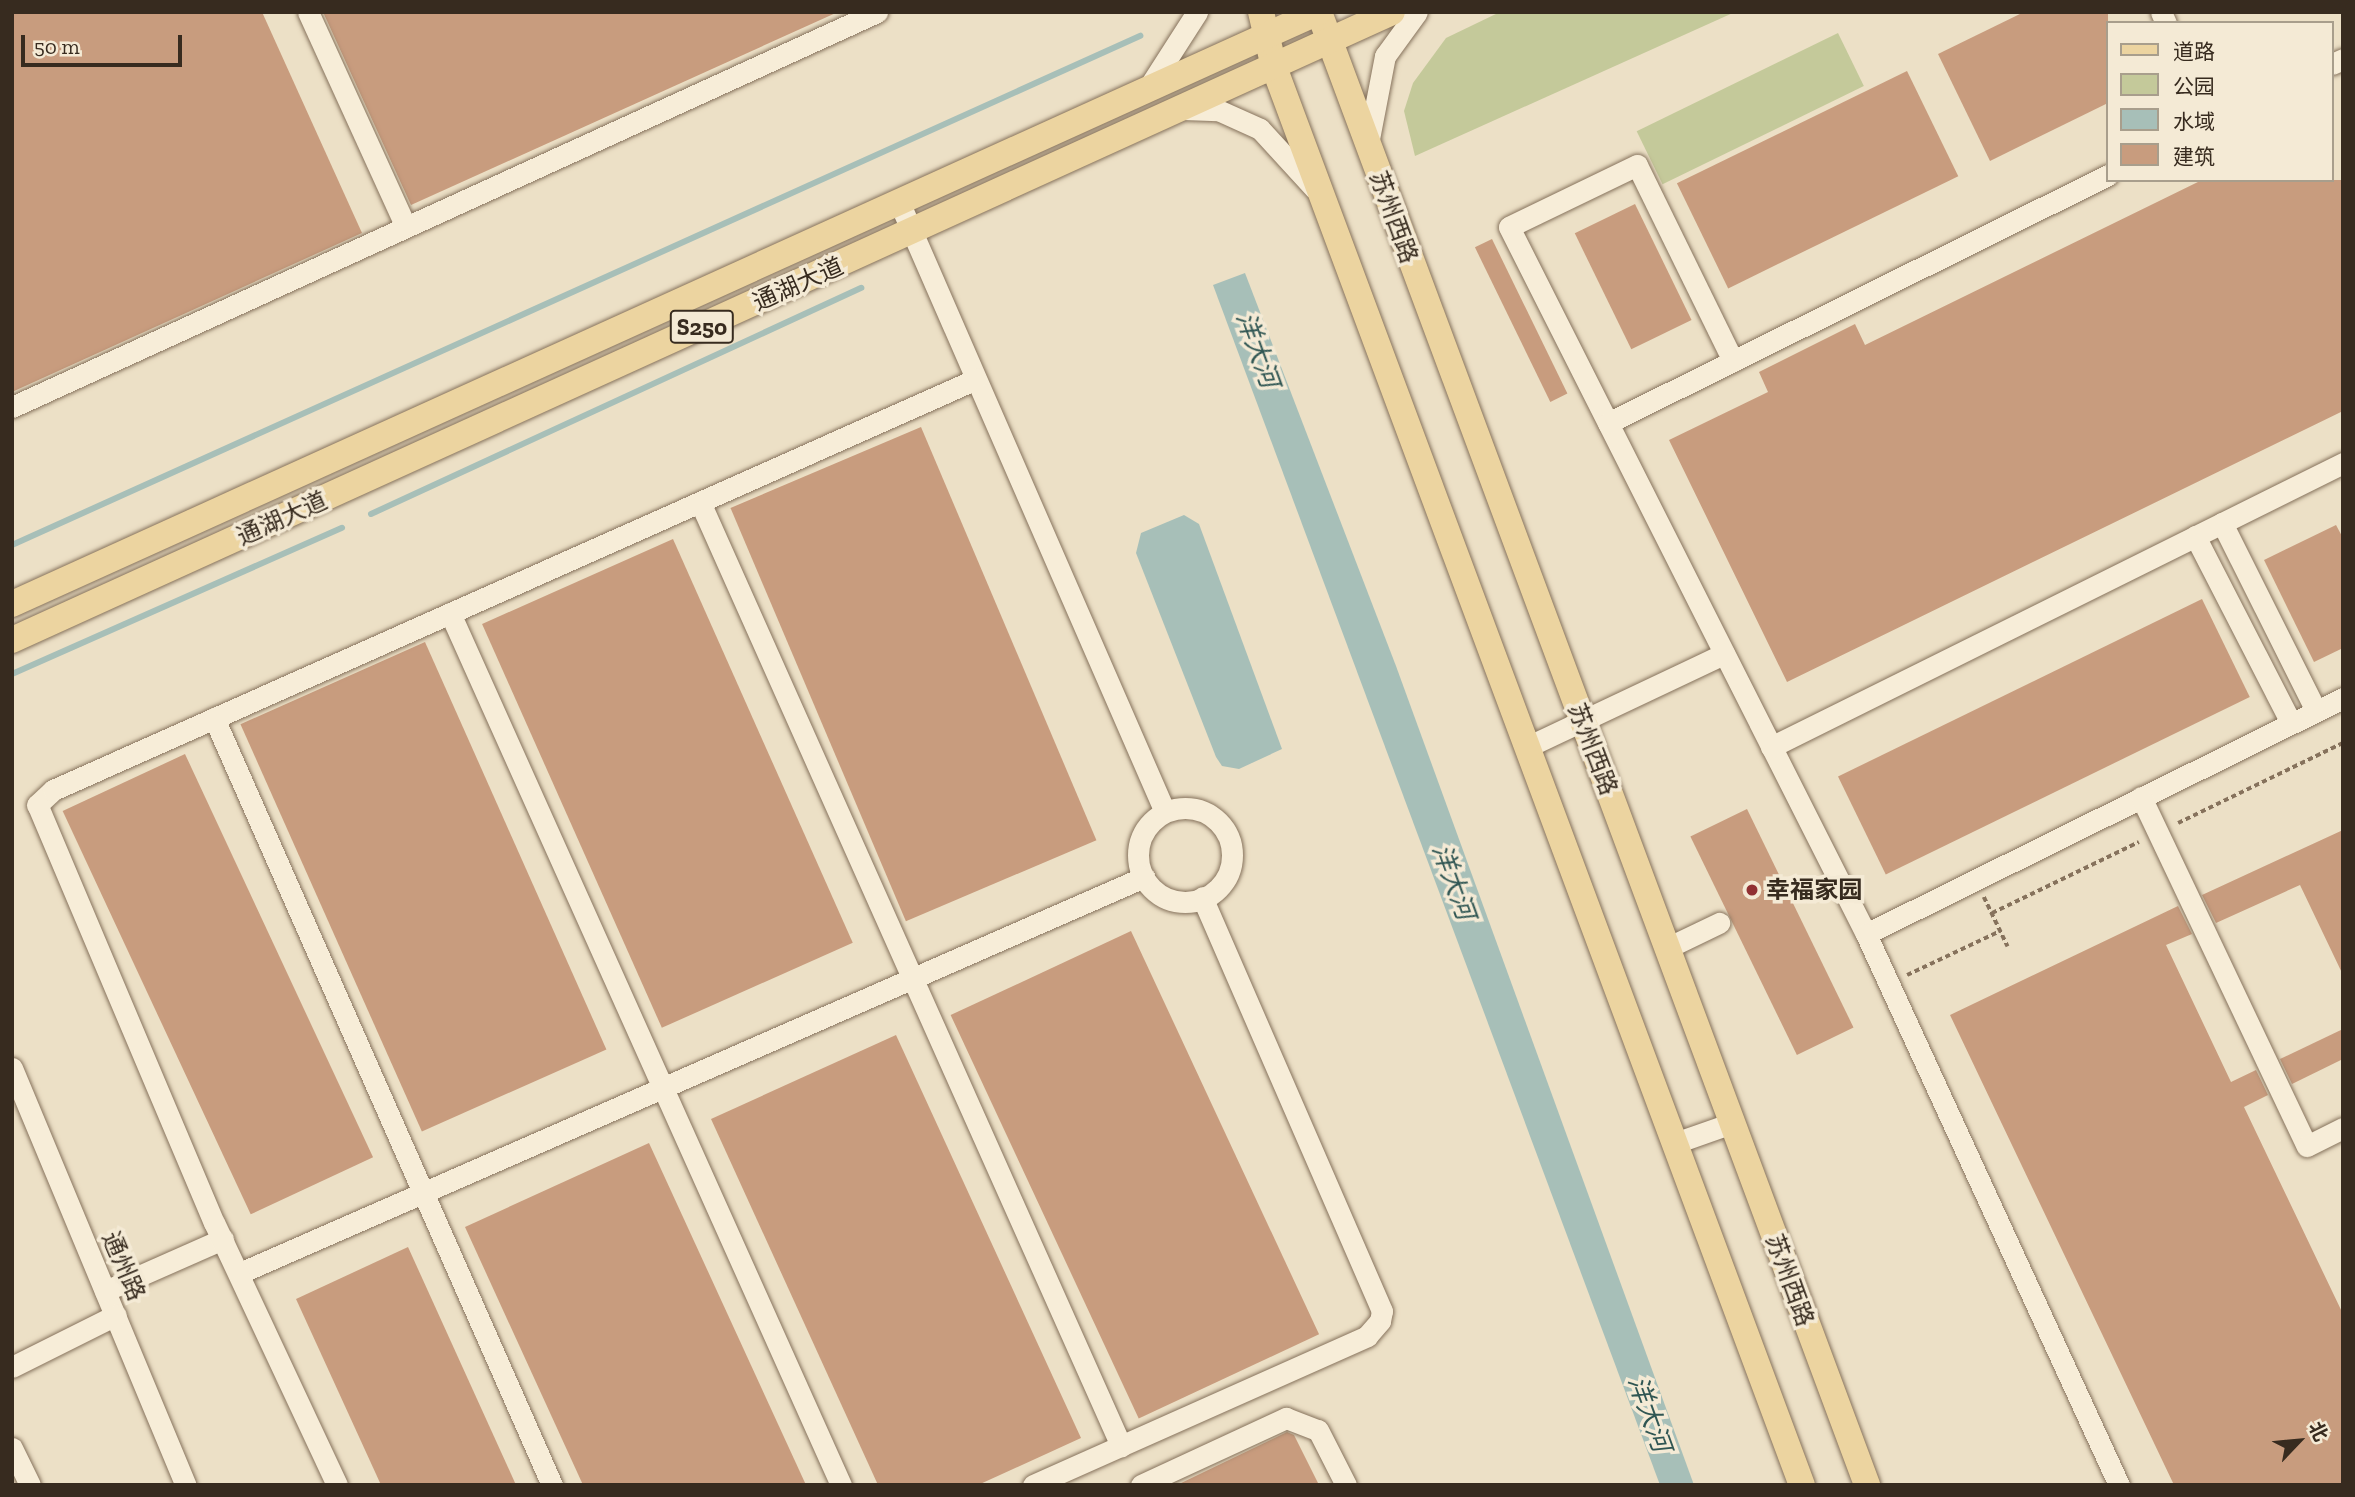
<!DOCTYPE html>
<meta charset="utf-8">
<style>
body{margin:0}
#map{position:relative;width:2355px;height:1497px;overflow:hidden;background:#ece0c6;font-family:"Zilla Slab","Noto Sans SC",serif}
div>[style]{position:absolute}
.green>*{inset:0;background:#c4c99a;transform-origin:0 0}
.water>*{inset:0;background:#a7bfb8}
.stream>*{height:6px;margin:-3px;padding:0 3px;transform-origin:3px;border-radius:3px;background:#a7bfb8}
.building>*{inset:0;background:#c89c7e;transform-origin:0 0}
.path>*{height:3.5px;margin-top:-1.75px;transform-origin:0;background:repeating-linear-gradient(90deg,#86725c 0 5px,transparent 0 8.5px)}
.roads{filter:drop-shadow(0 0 2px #86725c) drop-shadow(0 0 2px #86725c)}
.minor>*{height:21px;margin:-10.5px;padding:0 10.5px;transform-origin:10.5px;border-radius:10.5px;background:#f7edd8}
.minor>.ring{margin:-10.5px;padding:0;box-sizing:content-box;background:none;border:21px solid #f7edd8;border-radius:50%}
.major>*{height:26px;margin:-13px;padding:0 13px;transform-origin:13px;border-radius:13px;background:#ecd4a0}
.dots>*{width:19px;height:19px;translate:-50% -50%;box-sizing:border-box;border:4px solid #f4ead5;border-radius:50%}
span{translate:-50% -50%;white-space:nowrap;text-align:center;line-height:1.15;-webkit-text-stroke:7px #f4ead5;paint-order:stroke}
.shield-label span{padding:2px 5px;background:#f4ead5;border:2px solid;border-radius:5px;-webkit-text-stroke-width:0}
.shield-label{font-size:23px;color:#372b1f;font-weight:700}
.street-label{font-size:24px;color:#372b1f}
.poi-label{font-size:24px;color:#372b1f;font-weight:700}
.left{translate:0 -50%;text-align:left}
.water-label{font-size:26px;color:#305653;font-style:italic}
.frame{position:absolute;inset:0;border:14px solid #372b1f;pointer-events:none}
.legend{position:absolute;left:2106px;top:21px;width:228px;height:161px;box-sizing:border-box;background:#f4ead5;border:2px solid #a89e8c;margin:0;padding:9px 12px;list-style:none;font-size:21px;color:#372b1f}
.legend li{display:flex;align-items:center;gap:14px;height:35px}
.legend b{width:35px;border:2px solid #a89e8c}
.north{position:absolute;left:2264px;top:1406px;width:70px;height:70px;-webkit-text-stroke:5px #f4ead5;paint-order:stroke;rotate:64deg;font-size:19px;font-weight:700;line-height:28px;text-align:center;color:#372b1f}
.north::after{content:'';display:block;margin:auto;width:24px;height:32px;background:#372b1f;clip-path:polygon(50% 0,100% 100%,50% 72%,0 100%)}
.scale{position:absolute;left:21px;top:35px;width:161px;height:32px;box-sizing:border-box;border:4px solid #372b1f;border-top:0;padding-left:9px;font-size:21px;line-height:24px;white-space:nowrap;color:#372b1f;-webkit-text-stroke:5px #f4ead5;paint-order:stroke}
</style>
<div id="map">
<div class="green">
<div style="clip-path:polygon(1500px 12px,1735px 12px,1415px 156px,1404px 111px,1413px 83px,1446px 38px)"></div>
<div style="left:1838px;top:33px;width:59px;height:224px;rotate:64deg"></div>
</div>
<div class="water">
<div style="clip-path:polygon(1245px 273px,1396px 666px,1694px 1485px,1660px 1485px,1213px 285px)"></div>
<div style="clip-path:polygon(1184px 515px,1199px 524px,1282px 749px,1239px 769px,1222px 766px,1216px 757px,1136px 553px,1141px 533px)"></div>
</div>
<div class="stream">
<div style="left:371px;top:514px;width:540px;rotate:-24.76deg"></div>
<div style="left:12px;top:545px;width:1238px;rotate:-24.29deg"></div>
<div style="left:12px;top:674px;width:361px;rotate:-23.9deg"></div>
</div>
<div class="building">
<div style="clip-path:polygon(12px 12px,262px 12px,362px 233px,12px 392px)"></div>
<div style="clip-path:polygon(323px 12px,838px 12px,411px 205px)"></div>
<div style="clip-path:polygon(2024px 12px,2108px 12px,2108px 103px,1990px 161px,1938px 54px)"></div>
<div style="left:1907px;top:71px;width:117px;height:256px;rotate:64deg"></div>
<div style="clip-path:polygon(2202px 180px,2343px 180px,2343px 411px,1787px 682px,1669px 440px,1768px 392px,1759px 372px,1855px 324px,1865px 345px)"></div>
<div style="left:1635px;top:204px;width:129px;height:67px;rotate:64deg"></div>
<div style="left:1492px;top:239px;width:172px;height:19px;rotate:64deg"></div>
<div style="left:921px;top:427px;width:449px;height:207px;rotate:67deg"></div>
<div style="clip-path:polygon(2336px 525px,2343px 538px,2343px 648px,2314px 662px,2264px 560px)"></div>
<div style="left:673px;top:539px;width:442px;height:209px;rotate:66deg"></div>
<div style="left:2202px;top:599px;width:109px;height:405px;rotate:64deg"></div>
<div style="left:425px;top:642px;width:446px;height:202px;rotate:66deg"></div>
<div style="left:185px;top:754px;width:445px;height:135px;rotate:65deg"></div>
<div style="left:1747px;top:809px;width:243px;height:63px;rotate:64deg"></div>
<div style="clip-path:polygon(2343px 830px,2343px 975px,2300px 885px,2216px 923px,2202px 895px)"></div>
<div style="clip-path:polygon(2178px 906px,2192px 934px,2166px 945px,2231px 1082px,2256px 1070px,2268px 1095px,2244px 1107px,2343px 1314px,2343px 1485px,2174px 1485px,1950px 1015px)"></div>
<div style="left:1131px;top:931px;width:445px;height:199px;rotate:65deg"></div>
<div style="clip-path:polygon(2343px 1029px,2343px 1059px,2292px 1084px,2280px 1059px)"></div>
<div style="clip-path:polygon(896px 1035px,1081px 1438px,978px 1485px,878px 1485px,711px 1119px)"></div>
<div style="clip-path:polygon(649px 1143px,806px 1485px,583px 1485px,465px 1227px)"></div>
<div style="clip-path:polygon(408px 1247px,516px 1485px,381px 1485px,296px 1299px)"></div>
<div style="clip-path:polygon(1287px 1432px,1294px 1435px,1319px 1485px,1177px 1485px)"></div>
</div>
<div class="path">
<div style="left:2178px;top:823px;width:183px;rotate:-25.9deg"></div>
<div style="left:1984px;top:897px;width:55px;rotate:64.4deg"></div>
<div style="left:1992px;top:913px;width:163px;rotate:-25.8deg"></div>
<div style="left:1907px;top:975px;width:103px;rotate:-25.3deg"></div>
</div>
<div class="roads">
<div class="minor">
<div style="left:308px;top:12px;width:236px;rotate:65.5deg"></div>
<div style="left:2161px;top:12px;width:12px;rotate:66deg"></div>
<div style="left:2332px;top:64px;width:12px;rotate:-24deg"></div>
<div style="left:1147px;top:90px;width:93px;rotate:-57.3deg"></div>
<div style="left:1183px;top:109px;width:35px;rotate:2deg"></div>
<div style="left:1218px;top:110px;width:46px;rotate:24.3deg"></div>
<div style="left:1260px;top:129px;width:81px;rotate:47.5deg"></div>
<div style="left:1368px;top:144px;width:90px;rotate:-79.1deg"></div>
<div style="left:1385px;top:56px;width:54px;rotate:-54deg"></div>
<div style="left:900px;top:204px;width:663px;rotate:66.45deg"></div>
<div style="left:1733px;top:361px;width:218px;rotate:-116.1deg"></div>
<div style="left:1637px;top:165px;width:142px;rotate:154.2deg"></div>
<div style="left:1509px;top:227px;width:792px;rotate:63.21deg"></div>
<div style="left:1866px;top:934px;width:532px;rotate:-26.32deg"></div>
<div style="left:12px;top:407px;width:951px;rotate:-24.54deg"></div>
<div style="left:1608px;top:423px;width:558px;rotate:-26.38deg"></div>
<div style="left:700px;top:502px;width:1034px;rotate:65.96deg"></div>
<div style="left:2222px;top:523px;width:210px;rotate:63.4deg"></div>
<div style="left:2195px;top:536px;width:210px;rotate:62.8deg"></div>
<div style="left:450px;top:613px;width:956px;rotate:65.85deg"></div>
<div style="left:214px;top:718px;width:838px;rotate:66.22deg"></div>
<div style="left:1527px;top:747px;width:218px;rotate:-25.3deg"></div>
<div style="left:1771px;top:747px;width:639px;rotate:-26.4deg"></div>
<div style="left:2141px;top:797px;width:386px;rotate:64.6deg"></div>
<div style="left:2307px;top:1146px;width:40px;rotate:-26.6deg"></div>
<div class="ring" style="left:1138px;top:808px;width:73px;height:73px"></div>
<div style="left:1866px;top:934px;width:606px;rotate:65.34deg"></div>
<div style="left:1667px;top:948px;width:58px;rotate:-25.7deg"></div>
<div style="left:12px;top:1068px;width:452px;rotate:67.4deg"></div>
<div style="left:1675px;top:1143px;width:60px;rotate:-19.3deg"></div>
<div style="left:242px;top:1272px;width:985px;rotate:-23.65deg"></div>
<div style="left:105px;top:1291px;width:129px;rotate:-23.8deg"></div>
<div style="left:12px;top:1367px;width:116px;rotate:-26.6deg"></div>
<div style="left:12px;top:1448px;width:41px;rotate:64.1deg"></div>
<div style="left:337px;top:1485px;width:289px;rotate:-115.1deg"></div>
<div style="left:214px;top:1223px;width:454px;rotate:-112.9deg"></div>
<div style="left:37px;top:805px;width:22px;rotate:-43deg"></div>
<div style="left:53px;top:790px;width:1010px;rotate:-24deg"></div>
<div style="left:1033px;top:1485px;width:366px;rotate:-24deg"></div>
<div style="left:1367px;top:1336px;width:20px;rotate:-49deg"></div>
<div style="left:1380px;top:1321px;width:10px;rotate:-79deg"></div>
<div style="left:1382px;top:1311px;width:451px;rotate:-113.5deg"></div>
<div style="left:1141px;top:1485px;width:160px;rotate:-24.8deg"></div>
<div style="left:1286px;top:1418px;width:34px;rotate:21deg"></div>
<div style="left:1318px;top:1430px;width:62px;rotate:63deg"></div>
</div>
<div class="major">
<div style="left:1261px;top:12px;width:57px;rotate:76.7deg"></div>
<div style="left:1274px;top:67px;width:1513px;rotate:69.58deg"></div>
<div style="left:1319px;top:12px;width:1572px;rotate:69.59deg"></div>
<div style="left:12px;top:604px;width:1434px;rotate:-24.38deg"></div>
<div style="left:12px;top:640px;width:1516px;rotate:-24.47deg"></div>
</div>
</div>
<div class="dots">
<div style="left:1752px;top:890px;background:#913032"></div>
</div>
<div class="shield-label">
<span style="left:702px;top:327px">S250</span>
</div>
<div class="street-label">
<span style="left:1394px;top:217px;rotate:70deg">苏州西路</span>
<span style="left:798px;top:284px;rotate:-24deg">通湖大道</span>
<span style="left:282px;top:518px;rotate:-24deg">通湖大道</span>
<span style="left:1593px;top:749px;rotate:69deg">苏州西路</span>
<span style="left:124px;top:1266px;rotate:67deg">通州路</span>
<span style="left:1790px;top:1280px;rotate:70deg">苏州西路</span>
</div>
<div class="poi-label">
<span class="left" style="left:1766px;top:890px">幸福家园</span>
</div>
<div class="water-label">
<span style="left:1257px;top:350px;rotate:70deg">洋大河</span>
<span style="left:1453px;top:882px;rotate:70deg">洋大河</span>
<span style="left:1649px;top:1414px;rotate:70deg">洋大河</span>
</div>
<div class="frame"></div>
<ul class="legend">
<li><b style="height:9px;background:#ecd4a0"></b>道路</li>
<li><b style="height:19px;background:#c4c99a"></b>公园</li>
<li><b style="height:19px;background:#a7bfb8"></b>水域</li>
<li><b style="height:19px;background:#c89c7e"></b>建筑</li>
</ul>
<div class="north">北</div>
<div class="scale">50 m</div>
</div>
